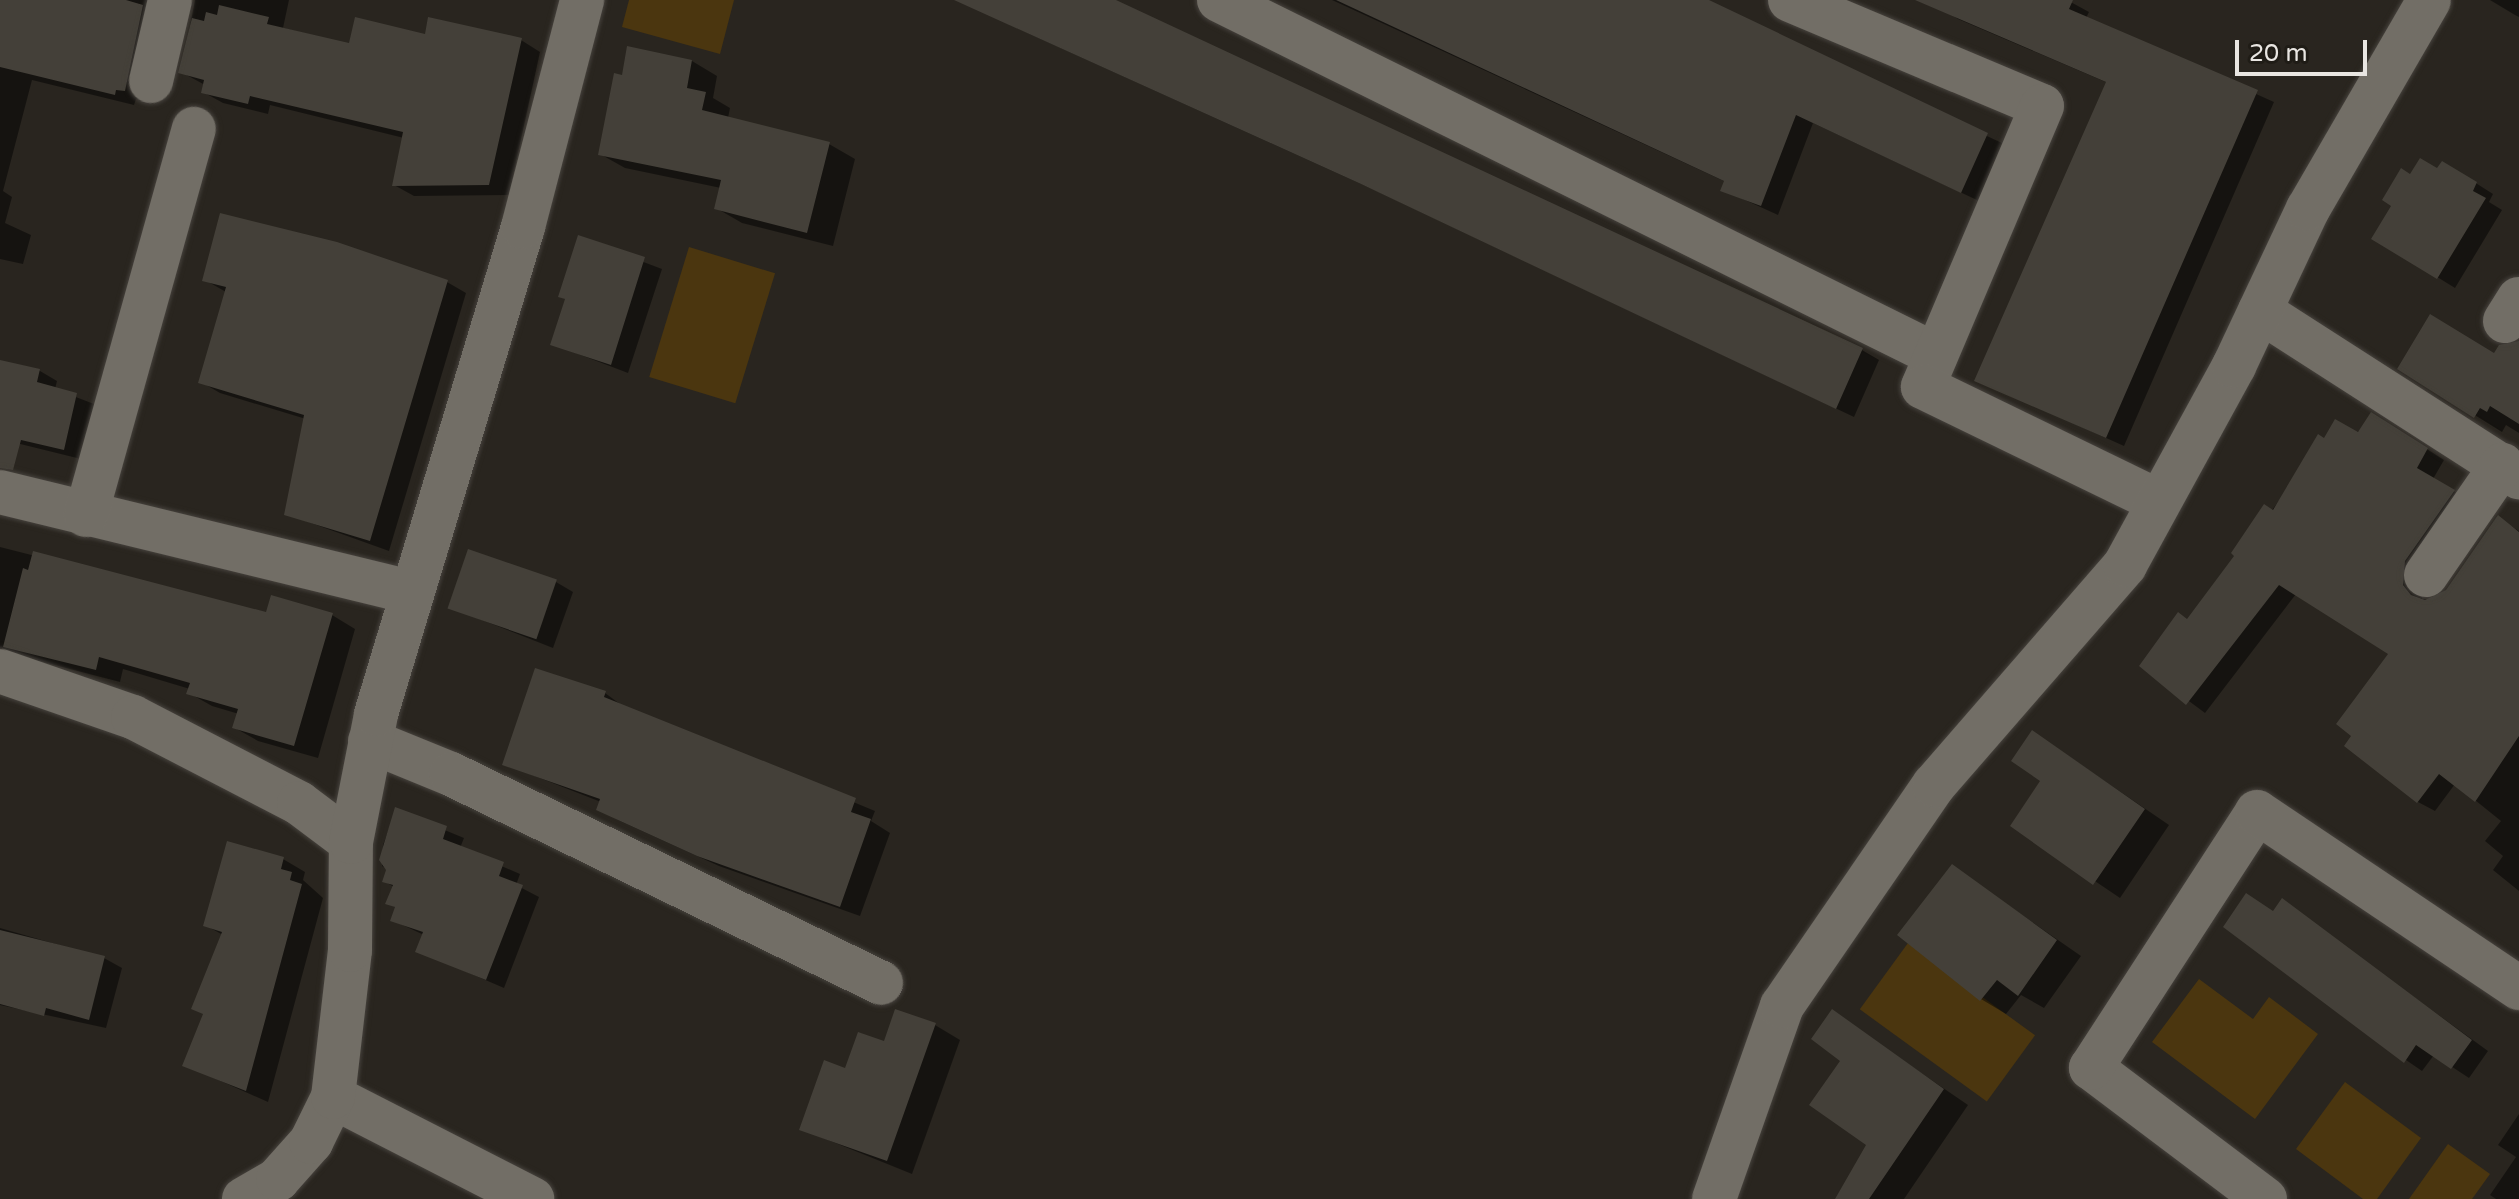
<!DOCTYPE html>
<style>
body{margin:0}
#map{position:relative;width:2519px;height:1199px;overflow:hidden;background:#29251f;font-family:"Varela Round",sans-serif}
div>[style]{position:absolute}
.green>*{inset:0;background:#4b360f;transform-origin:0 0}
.shadow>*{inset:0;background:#0007}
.building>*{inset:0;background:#444039;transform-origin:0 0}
.roads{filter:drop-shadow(0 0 2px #46423d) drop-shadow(0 0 2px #46423d)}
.minor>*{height:44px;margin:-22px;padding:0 22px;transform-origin:22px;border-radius:22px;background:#726e66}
span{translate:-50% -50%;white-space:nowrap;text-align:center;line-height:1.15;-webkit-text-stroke:8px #1f1c16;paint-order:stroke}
.scale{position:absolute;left:2235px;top:40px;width:132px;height:36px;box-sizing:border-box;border:4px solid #e9e6e2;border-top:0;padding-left:10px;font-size:24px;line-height:28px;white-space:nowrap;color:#e9e6e2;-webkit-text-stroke:6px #1f1c16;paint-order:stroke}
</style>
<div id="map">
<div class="green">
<div style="clip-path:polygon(629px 0,734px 0,720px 54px,622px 27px)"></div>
<div style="left:689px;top:247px;width:90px;height:136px;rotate:17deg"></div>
<div style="left:1908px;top:943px;width:157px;height:82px;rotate:36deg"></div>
<div style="clip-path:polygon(2199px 979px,2253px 1019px,2269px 997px,2318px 1034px,2255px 1119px,2152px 1042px)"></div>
<div style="clip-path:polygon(2345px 1082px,2421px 1138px,2377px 1199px,2363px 1199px,2296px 1149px)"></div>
<div style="clip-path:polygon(2448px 1144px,2490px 1174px,2472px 1199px,2409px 1199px)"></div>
</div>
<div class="shadow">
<div style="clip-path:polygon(0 0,170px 0,145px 101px,136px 99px,134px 105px,32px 80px,3px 191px,12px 197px,5px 223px,31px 235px,23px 264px,0 259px)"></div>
<div style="clip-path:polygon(195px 0,289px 0,283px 28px,351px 45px,426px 37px,521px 40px,540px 52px,509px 195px,414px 196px,394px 185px,404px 138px,270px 105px,268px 114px,223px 103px,203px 92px,205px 85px,181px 72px)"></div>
<div style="clip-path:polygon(1000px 0,1108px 0,1862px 350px,1879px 360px,1854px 417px,1381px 193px,1010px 25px)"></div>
<div style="clip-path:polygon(1332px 0,1697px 0,2004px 144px,1979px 201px,1813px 123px,1778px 215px,1723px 190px,1726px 182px)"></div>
<div style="clip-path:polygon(1927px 0,2067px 0,2089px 12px,2086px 18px,2274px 102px,2124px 446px,1977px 380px,2108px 83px,1958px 19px)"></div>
<div style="clip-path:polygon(2490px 0,2519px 0,2519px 17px,2515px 15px)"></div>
<div style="clip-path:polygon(692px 61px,717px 76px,713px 98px,730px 108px,728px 118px,829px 144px,855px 159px,833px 246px,742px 223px,716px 208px,721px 188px,625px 168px,600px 154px,624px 78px)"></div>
<div style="clip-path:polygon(2438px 171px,2460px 173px,2493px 194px,2489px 202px,2502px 210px,2455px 288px,2374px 238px,2411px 176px)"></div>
<div style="clip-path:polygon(580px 238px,662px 269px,628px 373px,552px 344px,567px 300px,560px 296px)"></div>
<div style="clip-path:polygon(205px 280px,447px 282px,466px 293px,389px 551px,286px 514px,306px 419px,220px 393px,201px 382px,226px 292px)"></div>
<div style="clip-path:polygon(2519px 344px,2519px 433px,2506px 425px,2502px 432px,2399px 368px,2495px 355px)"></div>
<div style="clip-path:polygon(0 362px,40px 371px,57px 381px,55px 389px,94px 404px,81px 459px,0 439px)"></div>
<div style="clip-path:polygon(2388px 424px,2444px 460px,2433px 479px,2470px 501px,2422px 572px,2422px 599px,2437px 600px,2448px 591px,2498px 518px,2519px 531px,2519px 891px,2493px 870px,2503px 856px,2485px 841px,2501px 821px,2455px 784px,2435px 811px,2418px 802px,2354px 735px,2391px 653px,2296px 594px,2205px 713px,2142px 666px,2188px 621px,2325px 440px)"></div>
<div style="clip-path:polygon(0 547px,268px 615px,332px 615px,355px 629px,318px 758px,258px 741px,235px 728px,239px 714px,212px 706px,189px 693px,190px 689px,123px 669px,120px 682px,0 651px)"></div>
<div style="clip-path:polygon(556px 582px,573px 592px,553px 648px,449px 607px)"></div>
<div style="clip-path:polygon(605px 693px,624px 707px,875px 811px,871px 821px,890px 833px,860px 916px,719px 866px,618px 820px,598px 809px,601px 802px,504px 764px)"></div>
<div style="clip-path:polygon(2033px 732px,2169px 825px,2120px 898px,2012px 825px,2043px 781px)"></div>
<div style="clip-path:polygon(396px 810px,464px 838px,460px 848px,520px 874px,516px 885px,539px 897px,504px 988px,418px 951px,424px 935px,392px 920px,397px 908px,388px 903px,394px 887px,384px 881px,388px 870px,382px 866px,383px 845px)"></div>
<div style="clip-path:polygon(283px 859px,305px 872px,303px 880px,323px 898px,268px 1102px,185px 1065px,205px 1014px,223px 935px,205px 925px)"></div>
<div style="clip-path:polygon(1953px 867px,2081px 956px,2044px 1008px,2021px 995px,2006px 1014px,1981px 999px)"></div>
<div style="clip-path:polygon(2282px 901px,2488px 1051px,2469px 1078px,2434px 1055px,2422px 1071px,2342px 1016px,2274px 912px)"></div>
<div style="clip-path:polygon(0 928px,104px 958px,122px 968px,106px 1028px,0 1005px)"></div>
<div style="clip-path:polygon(1832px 1012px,1968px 1105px,1904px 1199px,1838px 1199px,1868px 1144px)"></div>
<div style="clip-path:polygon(935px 1025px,960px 1040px,912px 1174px,801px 1129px,846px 1071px,886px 1044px)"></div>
<div style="clip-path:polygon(2519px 1114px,2519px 1199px,2496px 1199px,2490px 1195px,2516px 1157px,2498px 1145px)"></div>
</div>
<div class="building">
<div style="clip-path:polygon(0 0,126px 0,143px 5px,125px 91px,116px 90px,115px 95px,0 67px)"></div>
<div style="clip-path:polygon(954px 0,1116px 0,1863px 348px,1836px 409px,1361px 184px)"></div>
<div style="clip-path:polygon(1336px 0,1709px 0,1988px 133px,1961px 193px,1796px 115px,1761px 206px,1720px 191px,1724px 181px)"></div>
<div style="clip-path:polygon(1915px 0,2073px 0,2069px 9px,2258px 90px,2106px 438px,1974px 381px,2106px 82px)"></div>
<div style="clip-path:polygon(219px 5px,269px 17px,267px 24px,349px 43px,355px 17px,425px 34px,428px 17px,522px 38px,489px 185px,392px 186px,403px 132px,250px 96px,248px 104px,201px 93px,204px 80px,178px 73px,192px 18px,204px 21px,206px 12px,217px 15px)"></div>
<div style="clip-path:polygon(627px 46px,692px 60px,687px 88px,706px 92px,702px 110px,830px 142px,807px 233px,714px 209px,721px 180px,598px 155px,614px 73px,622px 75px)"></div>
<div style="clip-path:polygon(2420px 158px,2437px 168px,2442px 161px,2477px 182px,2473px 191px,2486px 198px,2437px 279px,2371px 239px,2391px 206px,2382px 200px,2401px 168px,2410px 174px)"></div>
<div style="clip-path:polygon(220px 213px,337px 242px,448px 280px,370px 541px,284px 515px,304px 415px,198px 383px,226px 287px,202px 281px)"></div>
<div style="clip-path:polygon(578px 235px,645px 257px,611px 365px,550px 345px,565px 299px,558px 297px)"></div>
<div style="clip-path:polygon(2430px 314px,2494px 353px,2499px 345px,2519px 341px,2519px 424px,2490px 406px,2487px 412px,2480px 408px,2474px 418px,2397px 369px)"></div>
<div style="clip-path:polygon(0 360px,40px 369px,37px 382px,77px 393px,64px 450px,21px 440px,13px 470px,0 468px)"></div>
<div style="clip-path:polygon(2371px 412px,2428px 448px,2417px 468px,2455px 490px,2405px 561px,2403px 585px,2411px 595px,2425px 600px,2446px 590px,2498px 515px,2519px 532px,2519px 736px,2475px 802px,2439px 774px,2417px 803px,2344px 746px,2351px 736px,2336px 724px,2388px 654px,2279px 585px,2186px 705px,2139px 666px,2178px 612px,2187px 619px,2234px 556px,2231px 553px,2264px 504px,2273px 510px,2318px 434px,2324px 438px,2335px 419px,2358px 432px)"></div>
<div style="left:468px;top:549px;width:94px;height:63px;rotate:19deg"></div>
<div style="clip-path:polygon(33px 551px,266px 612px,271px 595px,333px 613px,294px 746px,232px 728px,238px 709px,186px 694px,190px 683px,99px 657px,96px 670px,3px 647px,23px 568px,28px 570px)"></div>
<div style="clip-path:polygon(535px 668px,606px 691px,604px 697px,856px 798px,851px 812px,871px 819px,840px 907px,697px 856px,596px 810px,600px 799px,502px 765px)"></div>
<div style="clip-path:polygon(2032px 730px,2145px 809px,2093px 885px,2010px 826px,2040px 781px,2011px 761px)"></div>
<div style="clip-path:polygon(395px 807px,447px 826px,443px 839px,504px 862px,499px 876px,523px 885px,486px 980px,415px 952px,423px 932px,390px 921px,395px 907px,385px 904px,393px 885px,382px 882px,386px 870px,379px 860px)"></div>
<div style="clip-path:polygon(227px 841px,284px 857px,281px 869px,292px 872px,290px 880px,302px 884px,246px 1091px,182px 1066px,203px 1014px,191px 1009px,222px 932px,203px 926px)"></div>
<div style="clip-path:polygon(1952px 864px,2057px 940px,2018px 996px,1997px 980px,1980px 1001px,1897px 935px)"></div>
<div style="clip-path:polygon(2246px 893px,2273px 911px,2282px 898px,2472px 1040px,2451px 1069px,2416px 1045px,2404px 1063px,2223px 927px)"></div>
<div style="clip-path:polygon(0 930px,105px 956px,89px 1020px,46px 1008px,44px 1016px,0 1004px)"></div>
<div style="clip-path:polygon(895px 1009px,936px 1023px,887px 1161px,799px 1130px,824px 1060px,845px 1068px,858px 1032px,884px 1041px)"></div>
<div style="clip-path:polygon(1832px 1009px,1944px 1089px,1869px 1199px,1835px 1199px,1866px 1145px,1809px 1105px,1840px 1061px,1811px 1039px)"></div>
</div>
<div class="roads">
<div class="minor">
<div style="left:1219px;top:0;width:800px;rotate:26.34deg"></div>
<div style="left:1790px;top:0;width:273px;rotate:22.8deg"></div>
<div style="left:2042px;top:106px;width:305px;rotate:113deg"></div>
<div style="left:1923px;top:387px;width:261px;rotate:25.9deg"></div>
<div style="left:151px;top:81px;width:83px;rotate:-76.8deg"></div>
<div style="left:2260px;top:311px;width:308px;rotate:32.7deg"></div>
<div style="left:2505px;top:321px;width:26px;rotate:-58deg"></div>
<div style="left:0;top:492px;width:422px;rotate:13.7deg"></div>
<div style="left:86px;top:515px;width:401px;rotate:-74.4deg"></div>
<div style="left:2426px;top:575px;width:134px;rotate:-55.4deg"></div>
<div style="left:0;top:671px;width:141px;rotate:19.1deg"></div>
<div style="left:133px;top:717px;width:187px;rotate:27.4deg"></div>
<div style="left:299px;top:803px;width:65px;rotate:36.9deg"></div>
<div style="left:370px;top:741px;width:87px;rotate:22.2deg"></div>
<div style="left:451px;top:774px;width:478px;rotate:25.9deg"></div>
<div style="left:333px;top:1097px;width:224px;rotate:27.1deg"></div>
<div style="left:244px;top:1199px;width:39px;rotate:-30deg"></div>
<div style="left:278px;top:1179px;width:50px;rotate:-48.3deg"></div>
<div style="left:311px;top:1142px;width:50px;rotate:-63.9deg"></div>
<div style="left:333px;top:1097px;width:148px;rotate:-83.4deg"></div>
<div style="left:350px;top:950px;width:108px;rotate:-89.5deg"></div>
<div style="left:351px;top:842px;width:130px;rotate:-78.9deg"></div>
<div style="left:376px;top:714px;width:509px;rotate:-73.2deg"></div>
<div style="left:523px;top:227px;width:235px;rotate:-75.4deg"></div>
<div style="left:1714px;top:1199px;width:205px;rotate:-70.6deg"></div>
<div style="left:1782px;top:1006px;width:268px;rotate:-55.5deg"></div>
<div style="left:1934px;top:785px;width:291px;rotate:-49deg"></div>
<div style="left:2125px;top:565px;width:227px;rotate:-61.3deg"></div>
<div style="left:2234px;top:366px;width:174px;rotate:-64.8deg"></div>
<div style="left:2308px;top:209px;width:241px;rotate:-59.9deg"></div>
<div style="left:2265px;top:1199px;width:218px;rotate:-143deg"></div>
<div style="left:2091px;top:1068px;width:305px;rotate:-57deg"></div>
<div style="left:2257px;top:812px;width:316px;rotate:33.9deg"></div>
</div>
</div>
<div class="scale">20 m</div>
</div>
